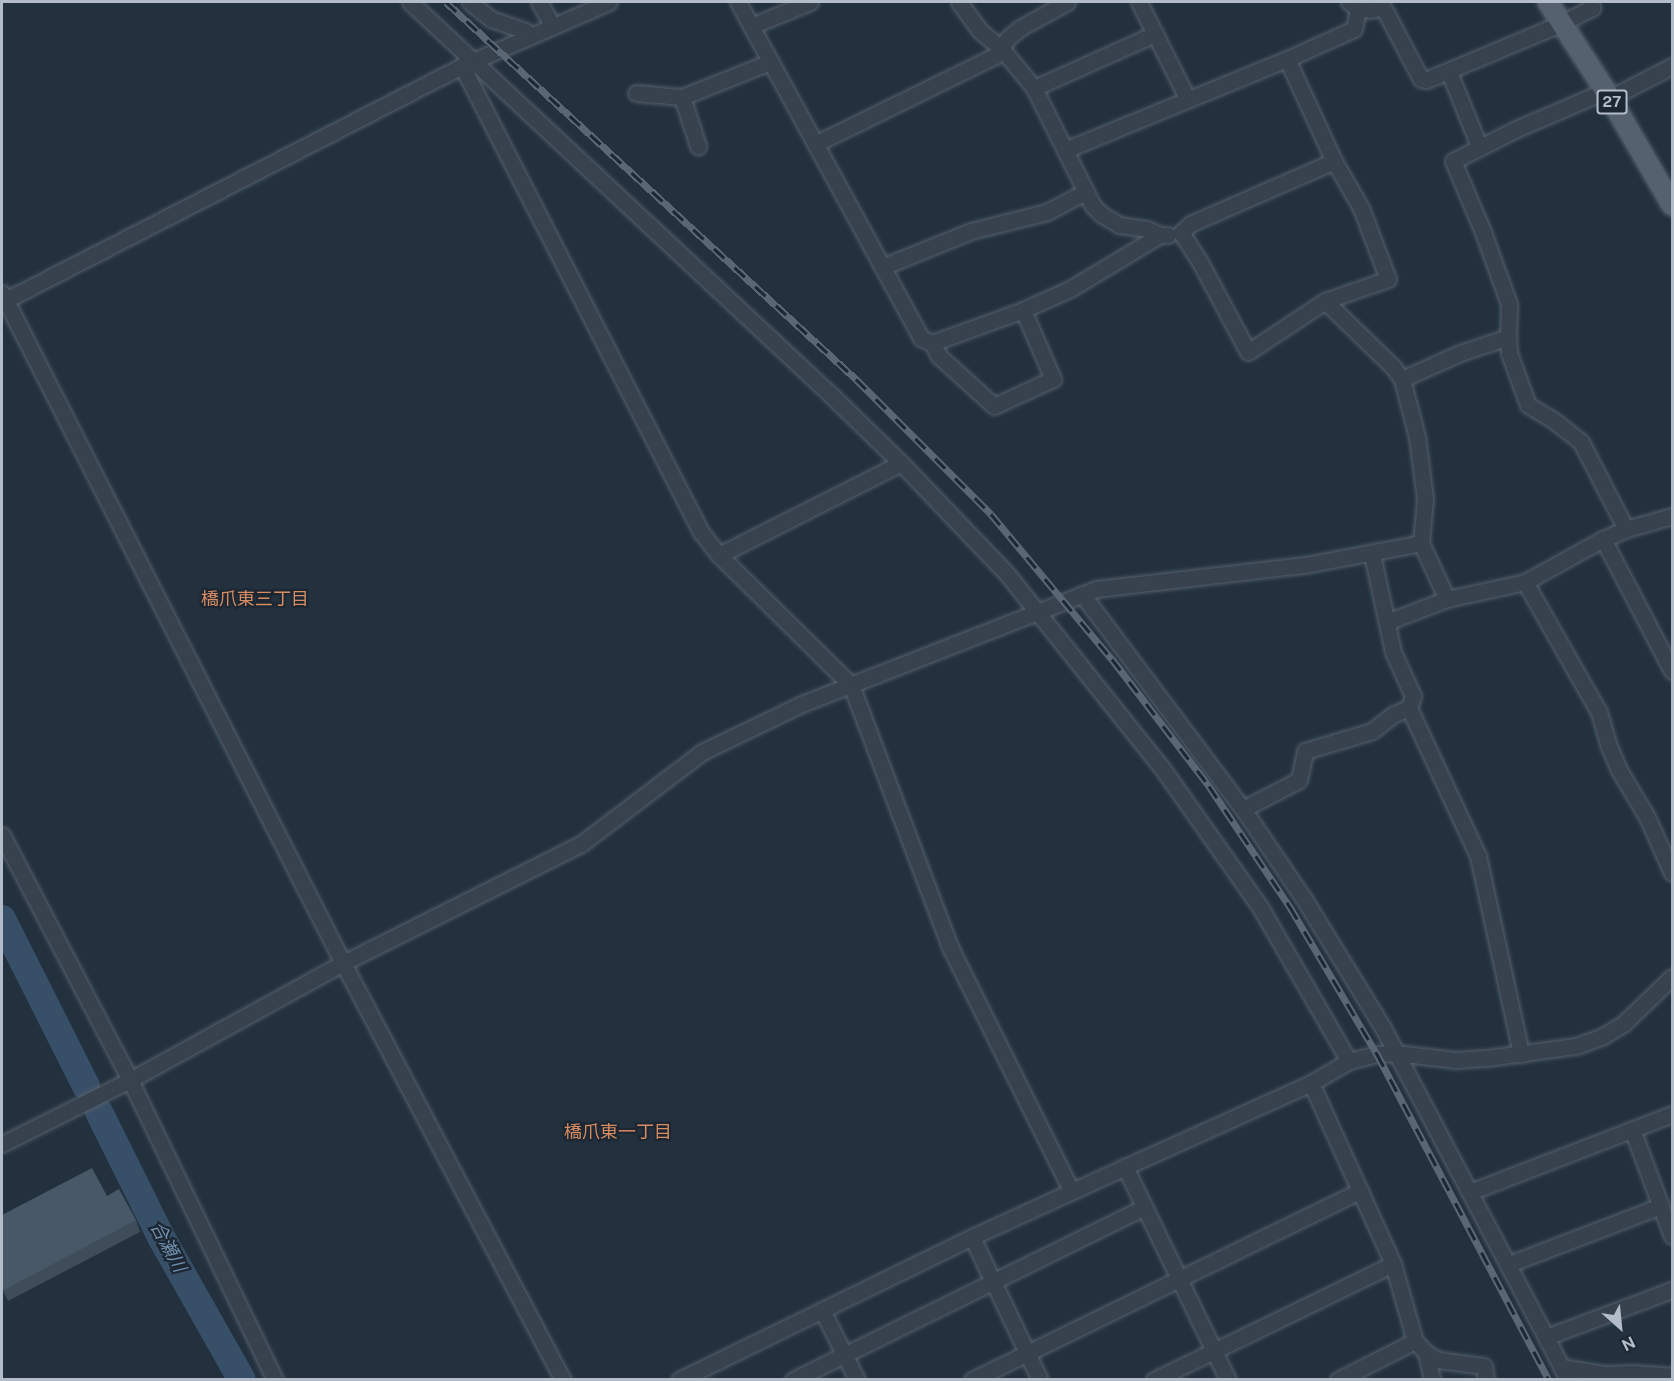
<!DOCTYPE html>
<meta charset="utf-8">
<style>
body{margin:0}
#map{position:relative;width:1674px;height:1381px;overflow:hidden;background:#23313e;font-family:"Public Sans","Noto Sans JP",sans-serif}
div>[style]{position:absolute}
.river>*{height:28px;margin:-14px;padding:0 14px;transform-origin:14px;border-radius:14px;background:#384f68}
.roads{filter:drop-shadow(0 0 2px #55606c) drop-shadow(0 0 2px #55606c)}
.minor>*{height:15px;margin:-7.5px;padding:0 7.5px;transform-origin:7.5px;border-radius:7.5px;background:#37424e}
.major>*{height:20px;margin:-10px;padding:0 10px;transform-origin:10px;border-radius:10px;background:#55616e}
.rail>*{height:7px;margin-top:-3.5px;transform-origin:0;background:repeating-linear-gradient(90deg,#1c2733 0 14px,#596775 0 28px);box-sizing:border-box;border-block:2px solid #596775}
.wall>*{inset:0;background:#3f4c59}
.building>*{inset:0;background:#495867}
span{translate:-50% -50%;white-space:nowrap;text-align:center;line-height:1.15;-webkit-text-stroke:4.5px #1c2733;paint-order:stroke}
.shield-label span{padding:2px 4px;background:#1c2733;border:2px solid;border-radius:4px;-webkit-text-stroke-width:0}
.shield-label{font-size:15px;color:#b3bdc9;font-weight:700}
.neighbourhood-label{font-size:18px;color:#d78c61}
.water-label{font-size:18px;color:#7390ad;font-style:italic}
.frame{position:absolute;inset:0;border:3px solid #b3bdc9;pointer-events:none}
.north{position:absolute;left:1590px;top:1297px;width:60px;height:60px;-webkit-text-stroke:4px #1c2733;paint-order:stroke;rotate:153deg;font-size:16px;font-weight:700;line-height:24px;text-align:center;color:#b3bdc9}
.north::after{content:'';display:block;margin:auto;width:21px;height:27px;background:#b3bdc9;clip-path:polygon(50% 0,100% 100%,50% 72%,0 100%)}
</style>
<div id="map">
<div class="river">
<div style="left:2px;top:919px;width:187px;rotate:63.3deg"></div>
<div style="left:99px;top:1112px;width:140px;rotate:63.6deg"></div>
<div style="left:161px;top:1237px;width:164px;rotate:60.5deg"></div>
</div>
<div class="roads">
<div class="minor">
<div style="left:410px;top:2px;width:575px;rotate:43.03deg"></div>
<div style="left:830px;top:394px;width:99px;rotate:44.2deg"></div>
<div style="left:901px;top:463px;width:153px;rotate:46.3deg"></div>
<div style="left:1007px;top:574px;width:248px;rotate:51.4deg"></div>
<div style="left:1162px;top:768px;width:170px;rotate:54.8deg"></div>
<div style="left:1260px;top:907px;width:178px;rotate:60deg"></div>
<div style="left:470px;top:2px;width:27px;rotate:39deg"></div>
<div style="left:491px;top:19px;width:36px;rotate:19deg"></div>
<div style="left:525px;top:31px;width:7px;rotate:56deg"></div>
<div style="left:539px;top:2px;width:28px;rotate:60deg"></div>
<div style="left:738px;top:2px;width:383px;rotate:61.4deg"></div>
<div style="left:921px;top:338px;width:12px;rotate:24deg"></div>
<div style="left:932px;top:343px;width:97px;rotate:-19.9deg"></div>
<div style="left:1023px;top:310px;width:51px;rotate:-24.1deg"></div>
<div style="left:1070px;top:289px;width:105px;rotate:-31deg"></div>
<div style="left:959px;top:2px;width:34px;rotate:54deg"></div>
<div style="left:979px;top:30px;width:30px;rotate:40deg"></div>
<div style="left:1002px;top:49px;width:50px;rotate:50.6deg"></div>
<div style="left:1034px;top:88px;width:132px;rotate:63.4deg"></div>
<div style="left:1093px;top:206px;width:11px;rotate:45deg"></div>
<div style="left:1101px;top:214px;width:21px;rotate:31deg"></div>
<div style="left:1119px;top:225px;width:28px;rotate:8deg"></div>
<div style="left:1147px;top:229px;width:14px;rotate:25deg"></div>
<div style="left:1160px;top:235px;width:8px"></div>
<div style="left:1139px;top:2px;width:107px;rotate:63.4deg"></div>
<div style="left:1349px;top:2px;width:11px;rotate:34deg"></div>
<div style="left:1358px;top:8px;width:12px;rotate:9deg"></div>
<div style="left:1370px;top:10px;width:13px;rotate:-13deg"></div>
<div style="left:1383px;top:7px;width:81px;rotate:62.2deg"></div>
<div style="left:1421px;top:79px;width:5px;rotate:11deg"></div>
<div style="left:1426px;top:80px;width:147px;rotate:-22.7deg"></div>
<div style="left:1562px;top:23px;width:34px;rotate:-27deg"></div>
<div style="left:1592px;top:8px;width:6px;rotate:-99deg"></div>
<div style="left:751px;top:26px;width:64px;rotate:-22.1deg"></div>
<div style="left:1287px;top:59px;width:112px;rotate:65.3deg"></div>
<div style="left:462px;top:66px;width:524px;rotate:62.85deg"></div>
<div style="left:701px;top:532px;width:29px;rotate:52deg"></div>
<div style="left:719px;top:555px;width:185px;rotate:44.6deg"></div>
<div style="left:851px;top:685px;width:280px;rotate:69.3deg"></div>
<div style="left:950px;top:947px;width:271px;rotate:63.5deg"></div>
<div style="left:1449px;top:72px;width:80px;rotate:67.9deg"></div>
<div style="left:1034px;top:88px;width:133px;rotate:-24.1deg"></div>
<div style="left:636px;top:93px;width:46px;rotate:5deg"></div>
<div style="left:682px;top:97px;width:95px;rotate:-21.7deg"></div>
<div style="left:682px;top:97px;width:52px;rotate:71.9deg"></div>
<div style="left:1610px;top:98px;width:70px;rotate:-27.3deg"></div>
<div style="left:815px;top:144px;width:200px;rotate:-26.1deg"></div>
<div style="left:995px;top:56px;width:22px;rotate:-54deg"></div>
<div style="left:1008px;top:38px;width:16px;rotate:-40deg"></div>
<div style="left:1020px;top:28px;width:54px;rotate:-29deg"></div>
<div style="left:1065px;top:150px;width:240px;rotate:-22.3deg"></div>
<div style="left:1287px;top:59px;width:73px;rotate:-24.1deg"></div>
<div style="left:1354px;top:29px;width:21px;rotate:-79deg"></div>
<div style="left:1334px;top:161px;width:54px;rotate:60.1deg"></div>
<div style="left:1361px;top:208px;width:76px;rotate:69.2deg"></div>
<div style="left:1388px;top:279px;width:67px;rotate:160.8deg"></div>
<div style="left:1325px;top:301px;width:92px;rotate:146.5deg"></div>
<div style="left:1248px;top:352px;width:102px;rotate:-118.1deg"></div>
<div style="left:1200px;top:262px;width:35px;rotate:-123deg"></div>
<div style="left:1181px;top:233px;width:13px;rotate:-45deg"></div>
<div style="left:1190px;top:224px;width:157px;rotate:-23.6deg"></div>
<div style="left:882px;top:267px;width:96px;rotate:-22deg"></div>
<div style="left:971px;top:231px;width:78px;rotate:-14deg"></div>
<div style="left:1047px;top:212px;width:43px;rotate:-27.8deg"></div>
<div style="left:2px;top:293px;width:752px;rotate:63.03deg"></div>
<div style="left:343px;top:963px;width:471px;rotate:62.2deg"></div>
<div style="left:1325px;top:301px;width:95px;rotate:44.1deg"></div>
<div style="left:1393px;top:367px;width:15px;rotate:53deg"></div>
<div style="left:1402px;top:379px;width:60px;rotate:75.5deg"></div>
<div style="left:1417px;top:437px;width:63px;rotate:82.6deg"></div>
<div style="left:1425px;top:499px;width:44px;rotate:95.2deg"></div>
<div style="left:1421px;top:543px;width:62px;rotate:65.1deg"></div>
<div style="left:1447px;top:599px;width:80px;rotate:-12.3deg"></div>
<div style="left:1525px;top:582px;width:89px;rotate:-28.9deg"></div>
<div style="left:1603px;top:539px;width:25px;rotate:-23deg"></div>
<div style="left:1626px;top:529px;width:48px;rotate:-15.8deg"></div>
<div style="left:2px;top:302px;width:517px;rotate:-27.16deg"></div>
<div style="left:462px;top:66px;width:160px;rotate:-23.5deg"></div>
<div style="left:1508px;top:337px;width:33px;rotate:-88deg"></div>
<div style="left:1509px;top:304px;width:77px;rotate:-109.9deg"></div>
<div style="left:1483px;top:232px;width:77px;rotate:-112.9deg"></div>
<div style="left:1453px;top:161px;width:68px;rotate:-26.9deg"></div>
<div style="left:1514px;top:130px;width:99px;rotate:-23.2deg"></div>
<div style="left:932px;top:343px;width:15px;rotate:62deg"></div>
<div style="left:939px;top:356px;width:74px;rotate:42.3deg"></div>
<div style="left:994px;top:406px;width:65px;rotate:-24.6deg"></div>
<div style="left:1053px;top:379px;width:75px;rotate:-113.5deg"></div>
<div style="left:1402px;top:379px;width:64px;rotate:-24.1deg"></div>
<div style="left:1460px;top:353px;width:51px;rotate:-18.4deg"></div>
<div style="left:1508px;top:337px;width:16px;rotate:86deg"></div>
<div style="left:1509px;top:353px;width:55px;rotate:69.9deg"></div>
<div style="left:1528px;top:405px;width:29px;rotate:31deg"></div>
<div style="left:1553px;top:420px;width:36px;rotate:38deg"></div>
<div style="left:1581px;top:442px;width:98px;rotate:62.7deg"></div>
<div style="left:1603px;top:539px;width:149px;rotate:62.4deg"></div>
<div style="left:1372px;top:554px;width:100px;rotate:77.9deg"></div>
<div style="left:1393px;top:652px;width:48px;rotate:65.6deg"></div>
<div style="left:1413px;top:696px;width:13px;rotate:108deg"></div>
<div style="left:1409px;top:708px;width:163px;rotate:65deg"></div>
<div style="left:1478px;top:856px;width:203px;rotate:77.7deg"></div>
<div style="left:719px;top:555px;width:204px;rotate:-26.8deg"></div>
<div style="left:1525px;top:582px;width:150px;rotate:60.4deg"></div>
<div style="left:1599px;top:712px;width:33px;rotate:74deg"></div>
<div style="left:1608px;top:744px;width:28px;rotate:67deg"></div>
<div style="left:1619px;top:770px;width:55px;rotate:59.2deg"></div>
<div style="left:1647px;top:817px;width:61px;rotate:65.9deg"></div>
<div style="left:1082px;top:594px;width:269px;rotate:53.2deg"></div>
<div style="left:1243px;top:809px;width:109px;rotate:55.9deg"></div>
<div style="left:1304px;top:899px;width:151px;rotate:58.5deg"></div>
<div style="left:1383px;top:1028px;width:349px;rotate:62.2deg"></div>
<div style="left:1546px;top:1337px;width:134px;rotate:-20.5deg"></div>
<div style="left:1387px;top:622px;width:64px;rotate:-21deg"></div>
<div style="left:1243px;top:809px;width:63px;rotate:-27.4deg"></div>
<div style="left:1299px;top:780px;width:30px;rotate:-78deg"></div>
<div style="left:1305px;top:751px;width:70px;rotate:-16.6deg"></div>
<div style="left:1372px;top:731px;width:28px;rotate:-38deg"></div>
<div style="left:1394px;top:714px;width:16px;rotate:-22deg"></div>
<div style="left:2px;top:835px;width:276px;rotate:62.4deg"></div>
<div style="left:130px;top:1080px;width:333px;rotate:64.2deg"></div>
<div style="left:1311px;top:1083px;width:199px;rotate:65.6deg"></div>
<div style="left:1393px;top:1264px;width:80px;rotate:74.1deg"></div>
<div style="left:1415px;top:1341px;width:16px;rotate:47deg"></div>
<div style="left:1426px;top:1353px;width:28px;rotate:77deg"></div>
<div style="left:1632px;top:1129px;width:114px;rotate:69.5deg"></div>
<div style="left:2px;top:1144px;width:143px;rotate:-26.6deg"></div>
<div style="left:130px;top:1080px;width:243px;rotate:-28.8deg"></div>
<div style="left:343px;top:963px;width:266px;rotate:-26.6deg"></div>
<div style="left:581px;top:844px;width:152px;rotate:-37.2deg"></div>
<div style="left:702px;top:752px;width:113px;rotate:-25.7deg"></div>
<div style="left:804px;top:703px;width:313px;rotate:-21.3deg"></div>
<div style="left:1096px;top:589px;width:210px;rotate:-6.6deg"></div>
<div style="left:1305px;top:565px;width:118px;rotate:-10.7deg"></div>
<div style="left:1470px;top:1192px;width:217px;rotate:-21.1deg"></div>
<div style="left:972px;top:1237px;width:158px;rotate:64.6deg"></div>
<div style="left:1509px;top:1264px;width:163px;rotate:-20.9deg"></div>
<div style="left:822px;top:1310px;width:78px;rotate:63.4deg"></div>
<div style="left:1546px;top:1337px;width:48px;rotate:62.9deg"></div>
<div style="left:1426px;top:1353px;width:14px;rotate:30deg"></div>
<div style="left:1438px;top:1360px;width:46px;rotate:7.4deg"></div>
<div style="left:1484px;top:1366px;width:14px;rotate:82deg"></div>
<div style="left:1561px;top:1367px;width:45px;rotate:9deg"></div>
<div style="left:1605px;top:1374px;width:28px;rotate:-2deg"></div>
<div style="left:1633px;top:1373px;width:39px;rotate:4deg"></div>
<div style="left:679px;top:1380px;width:326px;rotate:-26deg"></div>
<div style="left:972px;top:1237px;width:168px;rotate:-24.6deg"></div>
<div style="left:793px;top:1380px;width:391px;rotate:-26.2deg"></div>
<div style="left:972px;top:1380px;width:432px;rotate:-26deg"></div>
<div style="left:1154px;top:1380px;width:266px;rotate:-25.9deg"></div>
<div style="left:1228px;top:1380px;width:237px;rotate:-115.8deg"></div>
<div style="left:1125px;top:1167px;width:204px;rotate:-24.3deg"></div>
<div style="left:1311px;top:1083px;width:44px;rotate:-30.1deg"></div>
<div style="left:1349px;top:1061px;width:29px;rotate:-14deg"></div>
<div style="left:1377px;top:1054px;width:19px;rotate:-3deg"></div>
<div style="left:1396px;top:1053px;width:60px;rotate:6.7deg"></div>
<div style="left:1456px;top:1060px;width:31px;rotate:-4deg"></div>
<div style="left:1487px;top:1058px;width:90px;rotate:-7.7deg"></div>
<div style="left:1576px;top:1046px;width:29px;rotate:-20deg"></div>
<div style="left:1603px;top:1036px;width:23px;rotate:-31deg"></div>
<div style="left:1623px;top:1024px;width:68px;rotate:-43.8deg"></div>
<div style="left:1338px;top:1380px;width:86px;rotate:-26.9deg"></div>
</div>
<div class="major">
<div style="left:1548px;top:2px;width:114px;rotate:57.1deg"></div>
<div style="left:1610px;top:98px;width:124px;rotate:59.9deg"></div>
</div>
</div>
<div class="rail">
<div style="left:446px;top:2px;width:557px;rotate:42.6deg"></div>
<div style="left:856px;top:379px;width:191px;rotate:45deg"></div>
<div style="left:991px;top:514px;width:189px;rotate:50.2deg"></div>
<div style="left:1112px;top:659px;width:160px;rotate:52.6deg"></div>
<div style="left:1209px;top:786px;width:146px;rotate:56.2deg"></div>
<div style="left:1290px;top:907px;width:171px;rotate:59.4deg"></div>
<div style="left:1377px;top:1054px;width:369px;rotate:62.2deg"></div>
</div>
<div class="wall">
<div style="clip-path:polygon(2px 1215px,136px 1220px,140px 1232px,8px 1301px,2px 1289px)"></div>
</div>
<div class="building">
<div style="clip-path:polygon(92px 1168px,107px 1196px,119px 1189px,136px 1220px,4px 1290px,2px 1285px,2px 1215px)"></div>
</div>
<div class="shield-label">
<span style="left:1612px;top:102px">27</span>
</div>
<div class="neighbourhood-label">
<span style="left:255px;top:599px">橋爪東三丁目</span>
<span style="left:618px;top:1132px">橋爪東一丁目</span>
</div>
<div class="water-label">
<span style="left:168px;top:1247px;rotate:62deg">合瀬川</span>
</div>
<div class="frame"></div>
<div class="north">N</div>
</div>
